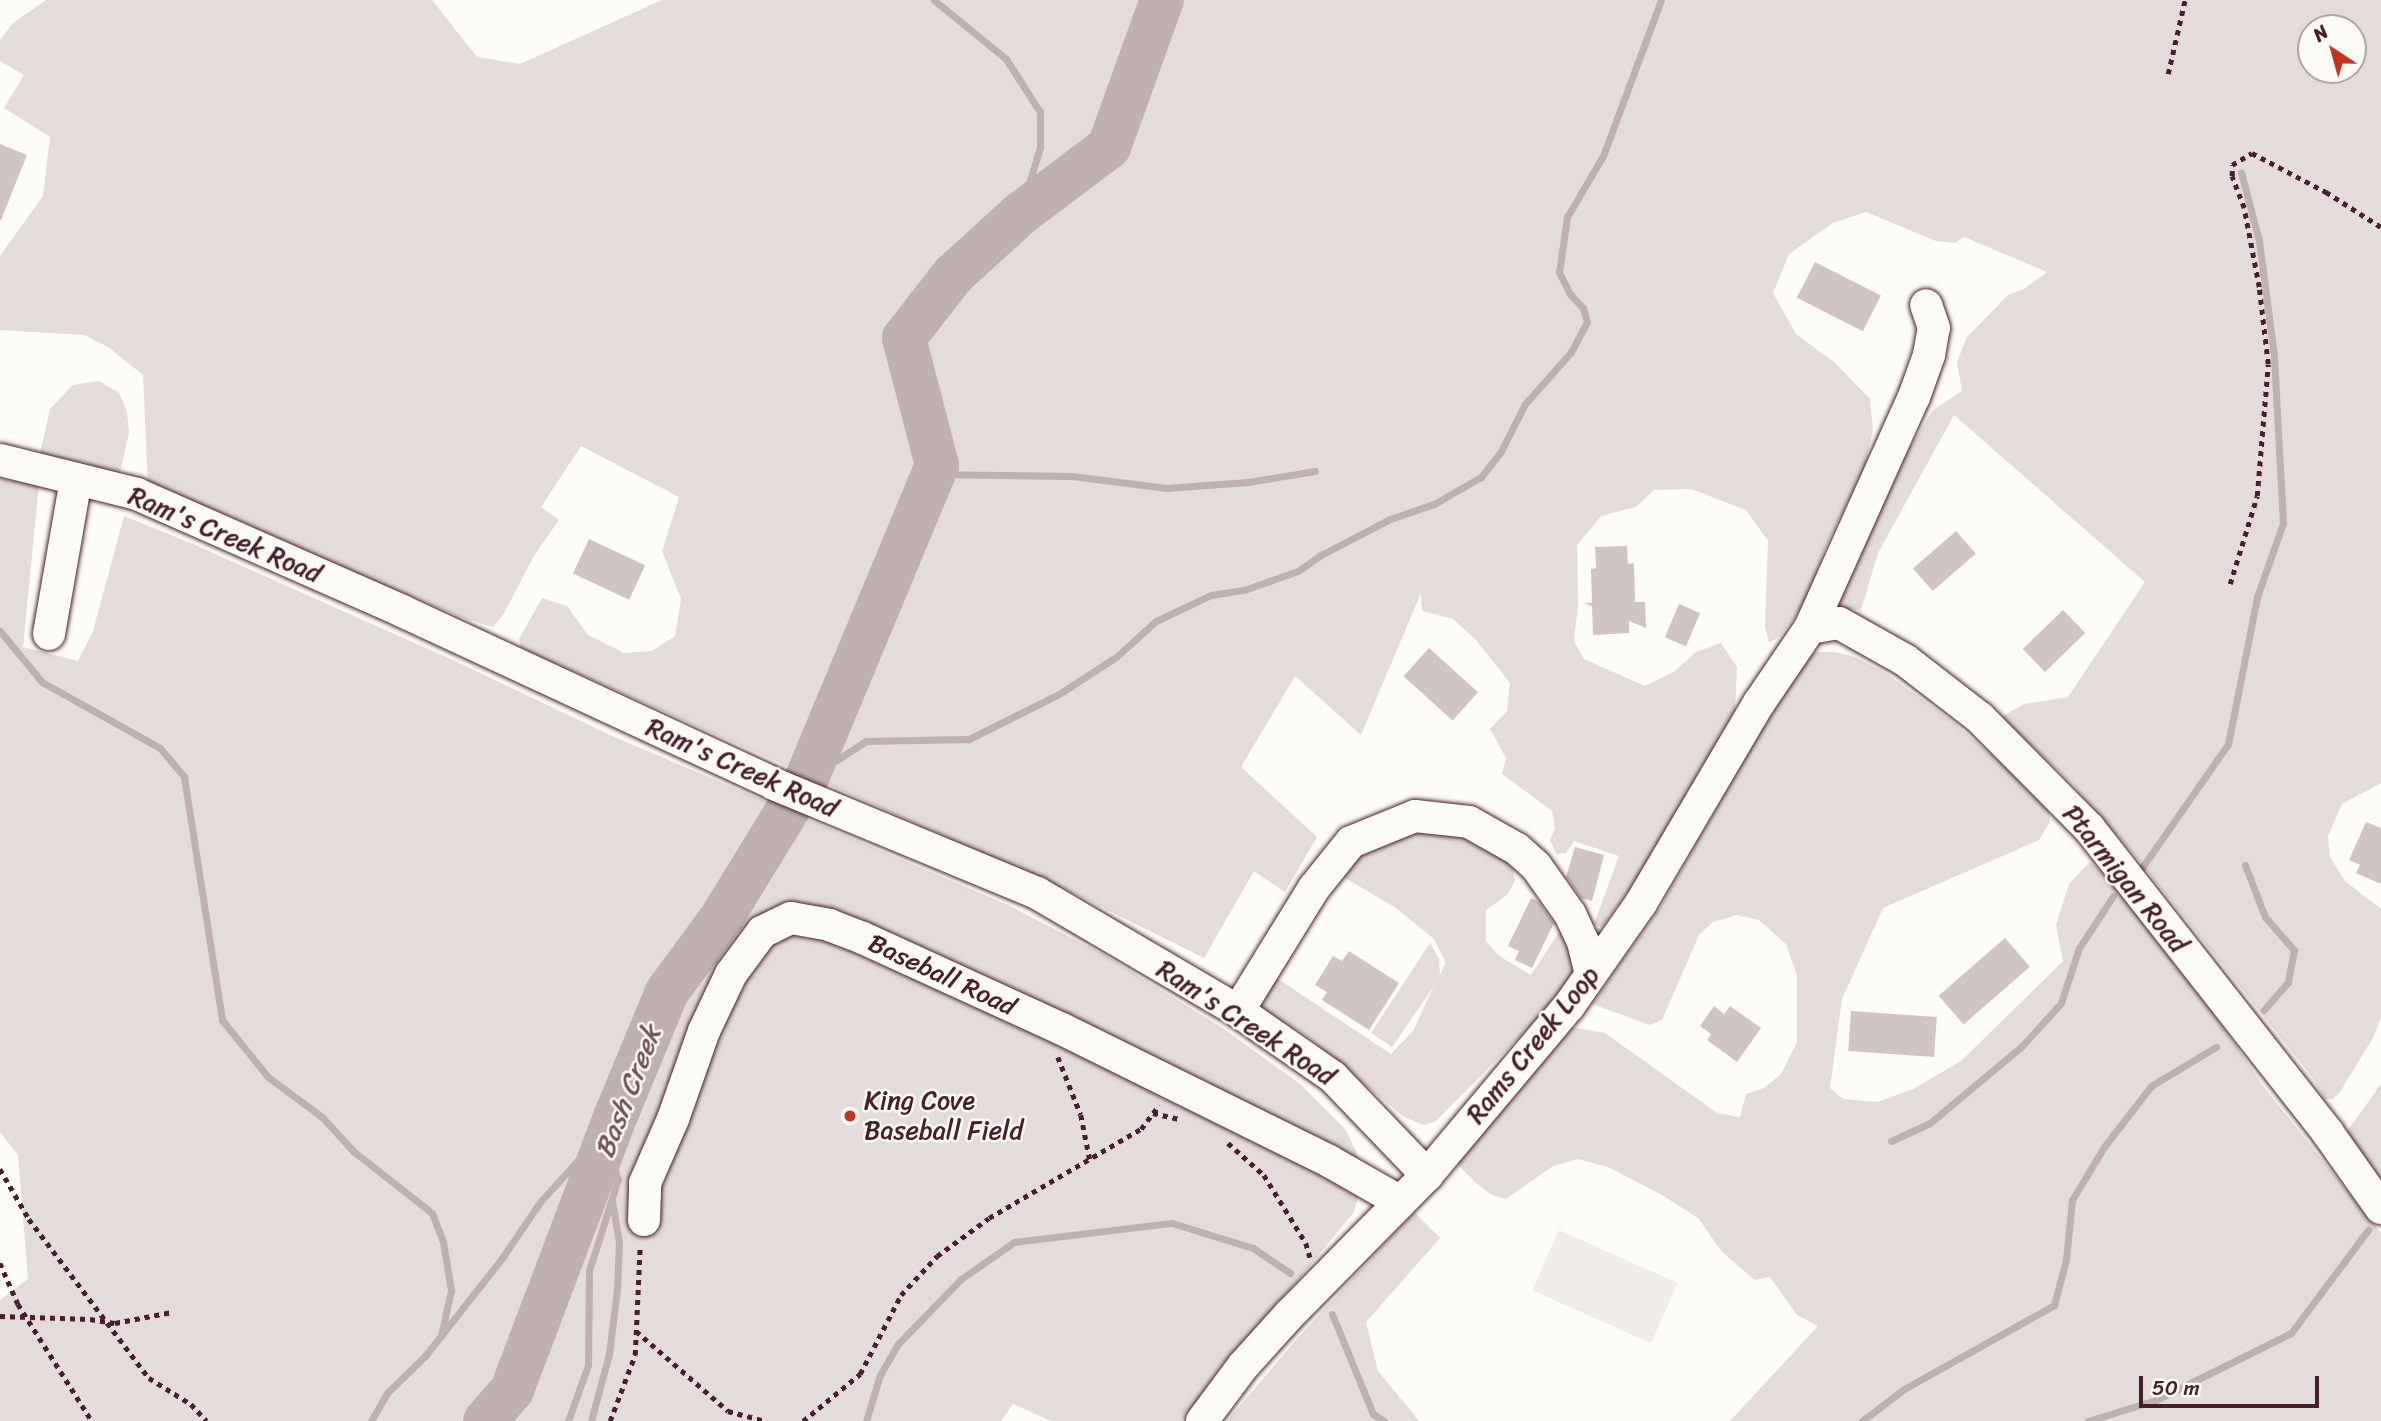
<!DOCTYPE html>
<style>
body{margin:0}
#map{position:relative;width:2381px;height:1421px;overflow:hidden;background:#fdfcf7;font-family:Sriracha,sans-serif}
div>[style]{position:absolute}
.built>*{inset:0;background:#f0ece8;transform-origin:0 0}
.green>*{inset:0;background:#e3dcda}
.stream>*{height:7px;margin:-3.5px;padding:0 3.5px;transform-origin:3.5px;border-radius:3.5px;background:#c0b1b1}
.river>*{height:44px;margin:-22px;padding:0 22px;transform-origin:22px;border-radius:22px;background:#c0b1b1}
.building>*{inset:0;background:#d0c5c4;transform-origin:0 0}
.path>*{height:4.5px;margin-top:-2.25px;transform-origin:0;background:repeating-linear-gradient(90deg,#4a1f2b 0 5px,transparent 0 10px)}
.roads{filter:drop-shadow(0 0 2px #4a1f2b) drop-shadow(0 0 2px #4a1f2b)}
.minor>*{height:32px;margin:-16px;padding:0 16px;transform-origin:16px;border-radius:16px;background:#fdfcf7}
.dots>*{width:19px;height:19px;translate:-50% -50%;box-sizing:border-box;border:4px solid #fdfcf7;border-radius:50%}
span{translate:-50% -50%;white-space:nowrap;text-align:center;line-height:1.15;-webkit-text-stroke:5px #fdfcf7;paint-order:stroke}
.street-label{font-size:26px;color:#4a1f2b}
.poi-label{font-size:26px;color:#4a1f2b}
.left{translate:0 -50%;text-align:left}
.water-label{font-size:28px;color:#73525a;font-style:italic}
.north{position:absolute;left:2297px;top:14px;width:70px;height:70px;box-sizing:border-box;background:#fdfcf7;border:2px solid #b5a4a5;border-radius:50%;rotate:324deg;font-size:19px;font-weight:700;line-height:28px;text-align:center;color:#4a1f2b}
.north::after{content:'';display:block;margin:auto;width:24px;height:32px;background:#c8321e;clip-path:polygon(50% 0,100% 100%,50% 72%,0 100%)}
.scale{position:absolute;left:2139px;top:1376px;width:180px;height:32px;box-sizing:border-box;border:4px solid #4a1f2b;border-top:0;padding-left:9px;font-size:21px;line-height:24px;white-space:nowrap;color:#4a1f2b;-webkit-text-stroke:5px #fdfcf7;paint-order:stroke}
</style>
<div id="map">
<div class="built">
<div style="left:1559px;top:1230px;width:130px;height:66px;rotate:24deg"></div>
</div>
<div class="green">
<div style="clip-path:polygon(evenodd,46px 0,432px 0,477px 57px,520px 64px,662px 0,2381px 0,2381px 783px,2342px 804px,2328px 836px,2330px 857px,2345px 881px,2381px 909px,2381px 1017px,2374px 1036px,2340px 1092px,2333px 1099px,2325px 1099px,2312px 1077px,2136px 857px,2070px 781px,2001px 717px,2024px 704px,2068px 697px,2145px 582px,1954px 415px,1878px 553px,1861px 610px,1830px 608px,1878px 500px,1933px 410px,1962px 391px,1957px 362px,1967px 337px,2008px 295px,2024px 289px,2047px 272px,1964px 237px,1955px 243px,1936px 241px,1866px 212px,1833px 223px,1789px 254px,1773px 293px,1796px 334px,1834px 362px,1870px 399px,1873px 429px,1865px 466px,1825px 548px,1807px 600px,1780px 636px,1769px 643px,1765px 626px,1768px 541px,1746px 510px,1691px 489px,1654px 490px,1636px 507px,1601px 516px,1577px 545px,1578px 606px,1574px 641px,1584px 659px,1645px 686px,1675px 671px,1696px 652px,1721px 643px,1737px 667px,1735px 711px,1688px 798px,1642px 872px,1602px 927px,1594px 924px,1619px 856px,1574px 841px,1566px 853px,1556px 854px,1550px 840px,1555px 828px,1552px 811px,1502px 774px,1506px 758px,1490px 729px,1507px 711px,1510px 683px,1476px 640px,1453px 619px,1422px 611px,1421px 593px,1361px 735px,1295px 676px,1241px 767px,1317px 837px,1285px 892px,1254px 871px,1204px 958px,1075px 894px,521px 648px,519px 639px,542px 598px,567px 606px,588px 635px,624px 653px,652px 651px,675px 636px,681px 599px,662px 551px,679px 497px,581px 446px,541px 507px,559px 520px,535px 554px,503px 615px,493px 627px,466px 619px,148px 488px,143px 375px,108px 347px,84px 335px,0 330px,0 256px,43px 196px,50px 137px,4px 108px,24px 75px,0 61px,0 40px,13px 23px,46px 0,2311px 28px,2353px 28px,2353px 70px,2311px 70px,2311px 28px)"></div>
<div style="clip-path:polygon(99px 381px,119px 393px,127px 412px,129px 433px,119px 477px,40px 453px,50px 409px,73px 385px)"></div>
<div style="clip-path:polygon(0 479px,39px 484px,23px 647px,78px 661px,93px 631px,124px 516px,193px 544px,457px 662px,610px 735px,1008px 905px,1106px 956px,1224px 1029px,1300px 1084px,1346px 1130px,1365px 1171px,1354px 1212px,1181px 1421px,1051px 1421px,1013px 1404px,1001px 1421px,0 1421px,0 1300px,28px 1279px,18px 1155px,0 1132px)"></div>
<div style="clip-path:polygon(1816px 652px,1835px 652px,1855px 657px,1884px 672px,1949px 719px,2047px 802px,2050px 822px,2039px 840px,1883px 908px,1842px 999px,1830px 1088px,1843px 1099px,1877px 1102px,1913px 1089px,1961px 1061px,2063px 961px,2056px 925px,2069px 884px,2090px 862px,2104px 874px,2214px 1013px,2263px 1086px,2381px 1233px,2381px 1421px,1730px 1421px,1818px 1326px,1797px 1315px,1770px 1277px,1755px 1280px,1722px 1252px,1698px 1218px,1662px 1195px,1608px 1167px,1578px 1159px,1553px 1166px,1506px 1199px,1492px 1195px,1477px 1184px,1456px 1163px,1570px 1027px,1605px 1033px,1717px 1113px,1740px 1117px,1746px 1094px,1764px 1088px,1781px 1074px,1797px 1042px,1797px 976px,1786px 944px,1759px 920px,1737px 915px,1713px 922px,1699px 935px,1662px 1020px,1650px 1025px,1592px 1004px,1661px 906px,1796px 667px)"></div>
<div style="clip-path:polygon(1401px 826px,1469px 829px,1504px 857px,1513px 869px,1515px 881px,1507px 895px,1486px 910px,1486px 941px,1499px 956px,1531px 975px,1560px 931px,1567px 939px,1576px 964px,1573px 976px,1539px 1017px,1436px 1121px,1424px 1125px,1404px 1117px,1305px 1035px,1265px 1011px,1252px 996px,1269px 973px,1391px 1054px,1413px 1031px,1434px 986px,1392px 1047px,1371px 1033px,1430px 943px,1439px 959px,1440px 975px,1446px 963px,1434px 939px,1396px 908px,1330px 869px)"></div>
<div style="clip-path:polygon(2381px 1084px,2381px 1181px,2346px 1133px)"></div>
<div style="clip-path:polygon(1414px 1212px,1440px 1238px,1366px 1322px,1378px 1371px,1419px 1421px,1227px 1421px,1296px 1340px)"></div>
</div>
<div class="stream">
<div style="left:934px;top:0;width:93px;rotate:39.3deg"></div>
<div style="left:1006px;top:59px;width:63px;rotate:57.3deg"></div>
<div style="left:1040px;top:112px;width:35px;rotate:90deg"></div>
<div style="left:1040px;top:147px;width:70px;rotate:106.6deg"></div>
<div style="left:933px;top:474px;width:139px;rotate:0.8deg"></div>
<div style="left:1072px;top:476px;width:95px;rotate:7.3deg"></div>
<div style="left:1166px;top:488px;width:82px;rotate:-4.2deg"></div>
<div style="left:1248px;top:482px;width:68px;rotate:-9.3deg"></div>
<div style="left:0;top:631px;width:66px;rotate:50.5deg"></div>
<div style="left:42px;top:682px;width:135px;rotate:29.2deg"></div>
<div style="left:160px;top:748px;width:38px;rotate:50deg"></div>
<div style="left:184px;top:777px;width:246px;rotate:81.1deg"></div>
<div style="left:222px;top:1020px;width:73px;rotate:51.1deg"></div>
<div style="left:268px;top:1077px;width:67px;rotate:36.5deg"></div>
<div style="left:322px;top:1117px;width:46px;rotate:47.6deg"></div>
<div style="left:353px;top:1151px;width:100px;rotate:38.1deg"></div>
<div style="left:432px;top:1213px;width:31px;rotate:69deg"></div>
<div style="left:443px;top:1242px;width:49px;rotate:80.5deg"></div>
<div style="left:451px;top:1290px;width:47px;rotate:102.3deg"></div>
<div style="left:806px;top:780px;width:72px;rotate:-33deg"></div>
<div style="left:866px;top:741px;width:103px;rotate:-1.1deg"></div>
<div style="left:969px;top:739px;width:101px;rotate:-26.6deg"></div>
<div style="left:1059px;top:694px;width:68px;rotate:-33deg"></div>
<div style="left:1116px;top:657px;width:54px;rotate:-42deg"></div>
<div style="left:1156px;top:621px;width:61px;rotate:-25.3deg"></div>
<div style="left:1211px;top:595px;width:33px;rotate:-9deg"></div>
<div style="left:1244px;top:590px;width:57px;rotate:-19.4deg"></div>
<div style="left:1298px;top:571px;width:28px;rotate:-35deg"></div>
<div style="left:1321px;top:555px;width:78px;rotate:-27.6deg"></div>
<div style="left:1390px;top:519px;width:46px;rotate:-18.8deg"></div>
<div style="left:1434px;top:504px;width:54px;rotate:-29.9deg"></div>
<div style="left:1481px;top:477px;width:31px;rotate:-52deg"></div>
<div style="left:1500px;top:453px;width:55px;rotate:-63deg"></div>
<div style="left:1525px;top:404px;width:69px;rotate:-48.5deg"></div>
<div style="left:1571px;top:352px;width:34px;rotate:-62deg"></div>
<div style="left:1587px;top:322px;width:15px;rotate:-106deg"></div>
<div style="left:1583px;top:308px;width:19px;rotate:-133deg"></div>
<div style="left:1570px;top:294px;width:25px;rotate:-117deg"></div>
<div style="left:1559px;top:272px;width:56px;rotate:-81.7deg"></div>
<div style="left:1567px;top:217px;width:71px;rotate:-59.5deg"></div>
<div style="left:1603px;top:156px;width:166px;rotate:-69.6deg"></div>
<div style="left:2245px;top:865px;width:56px;rotate:69deg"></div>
<div style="left:2265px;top:917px;width:44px;rotate:48.7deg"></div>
<div style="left:2294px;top:950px;width:33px;rotate:101deg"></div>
<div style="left:2288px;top:982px;width:37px;rotate:131deg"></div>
<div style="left:2139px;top:872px;width:156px;rotate:-55.2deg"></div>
<div style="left:2228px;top:744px;width:150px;rotate:-78.8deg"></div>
<div style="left:2257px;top:597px;width:78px;rotate:-70.6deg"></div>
<div style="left:2283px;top:523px;width:167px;rotate:-93.1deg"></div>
<div style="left:2274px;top:356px;width:116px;rotate:-97.4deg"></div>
<div style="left:2259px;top:241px;width:71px;rotate:-104.6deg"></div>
<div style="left:1891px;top:1141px;width:43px;rotate:-24.8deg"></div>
<div style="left:1930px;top:1123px;width:119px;rotate:-39.9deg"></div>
<div style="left:2021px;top:1047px;width:59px;rotate:-47.7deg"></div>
<div style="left:2061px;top:1003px;width:58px;rotate:-71.9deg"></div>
<div style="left:2079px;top:948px;width:62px;rotate:-56.8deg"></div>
<div style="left:1332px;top:1314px;width:108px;rotate:67.7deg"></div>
<div style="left:1373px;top:1414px;width:13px;rotate:32deg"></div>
<div style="left:371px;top:1421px;width:32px;rotate:-60deg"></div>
<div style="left:387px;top:1393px;width:53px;rotate:-44.2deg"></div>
<div style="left:425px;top:1356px;width:125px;rotate:-51.8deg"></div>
<div style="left:502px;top:1258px;width:68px;rotate:-55.8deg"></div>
<div style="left:540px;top:1202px;width:58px;rotate:-47.8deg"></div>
<div style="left:579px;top:1159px;width:31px;rotate:-31deg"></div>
<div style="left:606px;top:1143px;width:38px;rotate:72deg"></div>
<div style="left:618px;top:1179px;width:96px;rotate:107.5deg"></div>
<div style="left:589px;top:1271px;width:94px;rotate:90.6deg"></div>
<div style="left:588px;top:1365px;width:59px;rotate:109.7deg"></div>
<div style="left:591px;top:1421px;width:69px;rotate:-75deg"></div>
<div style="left:609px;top:1354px;width:65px;rotate:-83deg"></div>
<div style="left:617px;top:1289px;width:47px;rotate:-87.6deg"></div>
<div style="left:619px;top:1242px;width:42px;rotate:-99.7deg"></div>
<div style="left:866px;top:1421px;width:48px;rotate:-73.1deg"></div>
<div style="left:880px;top:1375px;width:34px;rotate:-60deg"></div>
<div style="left:897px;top:1345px;width:92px;rotate:-45.9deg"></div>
<div style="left:961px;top:1279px;width:65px;rotate:-34.9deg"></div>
<div style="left:1014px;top:1242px;width:159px;rotate:-6.9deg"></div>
<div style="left:1172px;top:1223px;width:85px;rotate:17.2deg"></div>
<div style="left:1253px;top:1248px;width:45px;rotate:34deg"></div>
<div style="left:1862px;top:1421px;width:53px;rotate:-37.3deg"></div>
<div style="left:1904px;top:1389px;width:172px;rotate:-29.2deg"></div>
<div style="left:2054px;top:1305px;width:47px;rotate:-75.1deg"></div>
<div style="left:2066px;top:1260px;width:60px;rotate:-84.3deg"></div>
<div style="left:2072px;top:1200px;width:62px;rotate:-58.9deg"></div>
<div style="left:2104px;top:1147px;width:77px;rotate:-52.4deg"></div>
<div style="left:2151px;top:1086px;width:76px;rotate:-31deg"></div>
<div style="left:2088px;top:1421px;width:71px;rotate:-17.2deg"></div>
<div style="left:2156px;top:1400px;width:151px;rotate:-26.4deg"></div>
<div style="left:2291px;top:1333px;width:129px;rotate:-53.2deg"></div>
</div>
<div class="river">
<div style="left:485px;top:1421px;width:41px;rotate:-48.9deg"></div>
<div style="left:512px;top:1390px;width:294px;rotate:-69.3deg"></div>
<div style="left:616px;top:1115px;width:133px;rotate:-67.5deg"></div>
<div style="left:667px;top:992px;width:93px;rotate:-53.7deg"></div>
<div style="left:722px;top:917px;width:161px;rotate:-58.5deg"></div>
<div style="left:806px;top:780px;width:341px;rotate:-67.4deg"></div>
<div style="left:937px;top:465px;width:131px;rotate:-104.6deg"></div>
<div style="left:904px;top:338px;width:80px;rotate:-52.1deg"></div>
<div style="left:953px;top:275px;width:91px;rotate:-42.3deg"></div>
<div style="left:1020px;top:214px;width:111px;rotate:-37deg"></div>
<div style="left:1109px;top:147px;width:156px;rotate:-70.2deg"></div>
</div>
<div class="building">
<div style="clip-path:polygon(0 144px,27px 155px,1px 220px,0 220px)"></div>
<div style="left:1815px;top:262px;width:74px;height:40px;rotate:27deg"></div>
<div style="left:1956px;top:531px;width:30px;height:57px;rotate:49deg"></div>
<div style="left:589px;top:539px;width:62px;height:38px;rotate:25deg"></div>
<div style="clip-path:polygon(1627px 546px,1628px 564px,1634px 563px,1635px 602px,1645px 602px,1646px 628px,1629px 621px,1629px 633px,1593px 635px,1592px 606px,1584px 603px,1592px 603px,1591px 569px,1596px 568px,1595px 547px)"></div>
<div style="left:1679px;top:604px;width:23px;height:36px;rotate:23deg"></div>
<div style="left:2063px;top:610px;width:32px;height:56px;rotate:46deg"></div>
<div style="left:1429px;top:648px;width:66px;height:38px;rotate:42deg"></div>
<div style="clip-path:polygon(2366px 822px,2381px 828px,2381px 884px,2356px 873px,2360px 865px,2349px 860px)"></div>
<div style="clip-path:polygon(1575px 847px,1604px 855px,1592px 901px,1581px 898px,1566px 877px)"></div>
<div style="clip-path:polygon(1531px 898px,1539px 902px,1554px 923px,1532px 968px,1515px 960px,1519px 951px,1508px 946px)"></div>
<div style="left:2005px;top:938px;width:38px;height:88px;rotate:49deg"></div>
<div style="clip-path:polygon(1349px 951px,1399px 983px,1369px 1030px,1322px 1000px,1327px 992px,1315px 985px,1333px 956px,1342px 961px)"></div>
<div style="clip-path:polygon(1714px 1006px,1724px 1014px,1730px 1006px,1761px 1028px,1737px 1062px,1707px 1040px,1711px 1034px,1700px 1026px)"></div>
<div style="left:1851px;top:1011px;width:86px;height:40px;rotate:4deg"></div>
</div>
<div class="path">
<div style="left:2168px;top:74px;width:76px;rotate:-77.1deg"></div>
<div style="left:2230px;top:584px;width:92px;rotate:-72.9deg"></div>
<div style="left:2257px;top:496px;width:132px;rotate:-85.2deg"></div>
<div style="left:2268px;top:364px;width:78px;rotate:-96.7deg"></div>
<div style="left:2259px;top:287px;width:80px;rotate:-100.8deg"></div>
<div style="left:2244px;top:208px;width:34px;rotate:-111deg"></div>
<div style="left:2232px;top:176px;width:11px;rotate:-90deg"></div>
<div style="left:2232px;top:165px;width:23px;rotate:-31deg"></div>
<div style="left:2252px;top:153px;width:84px;rotate:27.8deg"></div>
<div style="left:2326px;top:192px;width:65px;rotate:32.5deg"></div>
<div style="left:1058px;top:1057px;width:62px;rotate:68.4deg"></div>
<div style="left:1081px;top:1115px;width:46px;rotate:78.7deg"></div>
<div style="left:1153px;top:1113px;width:28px;rotate:13deg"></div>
<div style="left:1228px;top:1143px;width:48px;rotate:41.6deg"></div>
<div style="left:1264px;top:1175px;width:80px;rotate:58.3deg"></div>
<div style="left:1306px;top:1243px;width:15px;rotate:74deg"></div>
<div style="left:0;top:1169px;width:58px;rotate:59.9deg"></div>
<div style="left:29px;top:1219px;width:199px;rotate:53deg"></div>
<div style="left:149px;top:1378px;width:49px;rotate:31.8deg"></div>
<div style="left:191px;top:1404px;width:23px;rotate:47deg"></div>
<div style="left:0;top:1263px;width:45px;rotate:66.3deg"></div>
<div style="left:18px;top:1304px;width:138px;rotate:57.7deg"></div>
<div style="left:0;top:1316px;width:90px;rotate:1.9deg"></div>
<div style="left:90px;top:1319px;width:25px;rotate:9deg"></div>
<div style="left:115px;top:1323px;width:58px;rotate:-10.9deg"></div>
<div style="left:636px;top:1331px;width:122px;rotate:41deg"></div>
<div style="left:728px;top:1411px;width:38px;rotate:15deg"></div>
<div style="left:610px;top:1421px;width:71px;rotate:-69.3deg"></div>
<div style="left:635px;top:1355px;width:110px;rotate:-87.4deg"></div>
<div style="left:803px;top:1421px;width:74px;rotate:-39.5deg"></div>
<div style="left:860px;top:1374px;width:89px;rotate:-62.6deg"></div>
<div style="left:901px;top:1295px;width:53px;rotate:-47.3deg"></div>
<div style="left:937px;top:1256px;width:64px;rotate:-36.2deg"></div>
<div style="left:989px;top:1218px;width:176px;rotate:-30.4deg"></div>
<div style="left:1141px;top:1129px;width:30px;rotate:-53deg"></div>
</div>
<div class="roads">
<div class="minor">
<div style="left:0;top:460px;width:141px;rotate:13.9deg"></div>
<div style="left:137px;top:494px;width:290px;rotate:23.8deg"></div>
<div style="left:402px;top:611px;width:410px;rotate:24.9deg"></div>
<div style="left:774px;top:784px;width:285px;rotate:22.5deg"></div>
<div style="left:1037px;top:893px;width:233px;rotate:30.4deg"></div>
<div style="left:1238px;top:1011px;width:116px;rotate:34.8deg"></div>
<div style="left:1333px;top:1077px;width:136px;rotate:46.2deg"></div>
<div style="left:1810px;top:628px;width:29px;rotate:-10deg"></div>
<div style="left:1839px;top:623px;width:76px;rotate:29.3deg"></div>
<div style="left:1905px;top:660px;width:95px;rotate:37.7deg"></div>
<div style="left:1980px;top:718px;width:155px;rotate:45.3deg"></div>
<div style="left:2089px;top:828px;width:387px;rotate:51.9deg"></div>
<div style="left:2328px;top:1133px;width:92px;rotate:54.8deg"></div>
<div style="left:49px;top:634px;width:157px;rotate:-80.1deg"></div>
<div style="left:1238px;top:1011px;width:145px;rotate:-58.3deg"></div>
<div style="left:1314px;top:888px;width:59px;rotate:-51.2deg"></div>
<div style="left:1351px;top:842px;width:69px;rotate:-22.1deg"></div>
<div style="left:1415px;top:816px;width:54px;rotate:6.3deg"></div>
<div style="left:1469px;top:822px;width:55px;rotate:29.4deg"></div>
<div style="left:1517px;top:849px;width:25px;rotate:42deg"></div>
<div style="left:1536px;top:866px;width:59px;rotate:54.7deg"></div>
<div style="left:1570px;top:914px;width:31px;rotate:65deg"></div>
<div style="left:1583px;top:942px;width:33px;rotate:76deg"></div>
<div style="left:644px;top:1220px;width:37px;rotate:-88deg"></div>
<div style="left:645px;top:1183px;width:70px;rotate:-66.4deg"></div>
<div style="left:673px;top:1119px;width:93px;rotate:-70.6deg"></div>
<div style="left:704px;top:1031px;width:63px;rotate:-64.7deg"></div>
<div style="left:731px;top:974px;width:52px;rotate:-53.6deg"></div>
<div style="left:762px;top:932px;width:32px;rotate:-26deg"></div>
<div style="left:791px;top:918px;width:39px;rotate:10deg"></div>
<div style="left:829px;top:925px;width:36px;rotate:21deg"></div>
<div style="left:863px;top:938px;width:219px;rotate:24.6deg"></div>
<div style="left:1062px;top:1029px;width:298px;rotate:26.3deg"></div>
<div style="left:1329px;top:1161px;width:81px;rotate:29.7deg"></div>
<div style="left:1202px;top:1421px;width:69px;rotate:-53.3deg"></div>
<div style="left:1243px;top:1366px;width:70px;rotate:-47.9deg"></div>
<div style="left:1290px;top:1314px;width:195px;rotate:-45.4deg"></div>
<div style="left:1427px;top:1175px;width:221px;rotate:-50deg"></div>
<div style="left:1569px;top:1006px;width:126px;rotate:-55deg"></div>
<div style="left:1641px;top:903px;width:232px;rotate:-59.5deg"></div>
<div style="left:1759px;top:703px;width:91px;rotate:-55.8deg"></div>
<div style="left:1810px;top:628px;width:253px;rotate:-65.8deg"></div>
<div style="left:1914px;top:397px;width:45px;rotate:-70.3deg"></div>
<div style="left:1929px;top:355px;width:27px;rotate:-80deg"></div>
<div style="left:1934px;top:328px;width:24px;rotate:-109deg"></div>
</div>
</div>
<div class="dots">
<div style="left:850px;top:1116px;background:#c8321e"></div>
</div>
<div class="street-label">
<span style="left:225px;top:535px;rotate:23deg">Ram's Creek Road</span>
<span style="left:742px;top:768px;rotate:24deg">Ram's Creek Road</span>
<span style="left:2125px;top:879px;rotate:51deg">Ptarmigan Road</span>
<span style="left:942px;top:975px;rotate:25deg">Baseball Road</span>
<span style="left:1246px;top:1023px;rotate:33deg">Ram's Creek Road</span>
<span style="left:1533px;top:1045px;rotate:-51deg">Rams Creek Loop</span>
</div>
<div class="poi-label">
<span class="left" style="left:864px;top:1116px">King Cove<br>Baseball Field</span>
</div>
<div class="water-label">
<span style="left:628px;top:1092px;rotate:-69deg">Bash Creek</span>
</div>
<div class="north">N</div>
<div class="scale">50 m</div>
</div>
